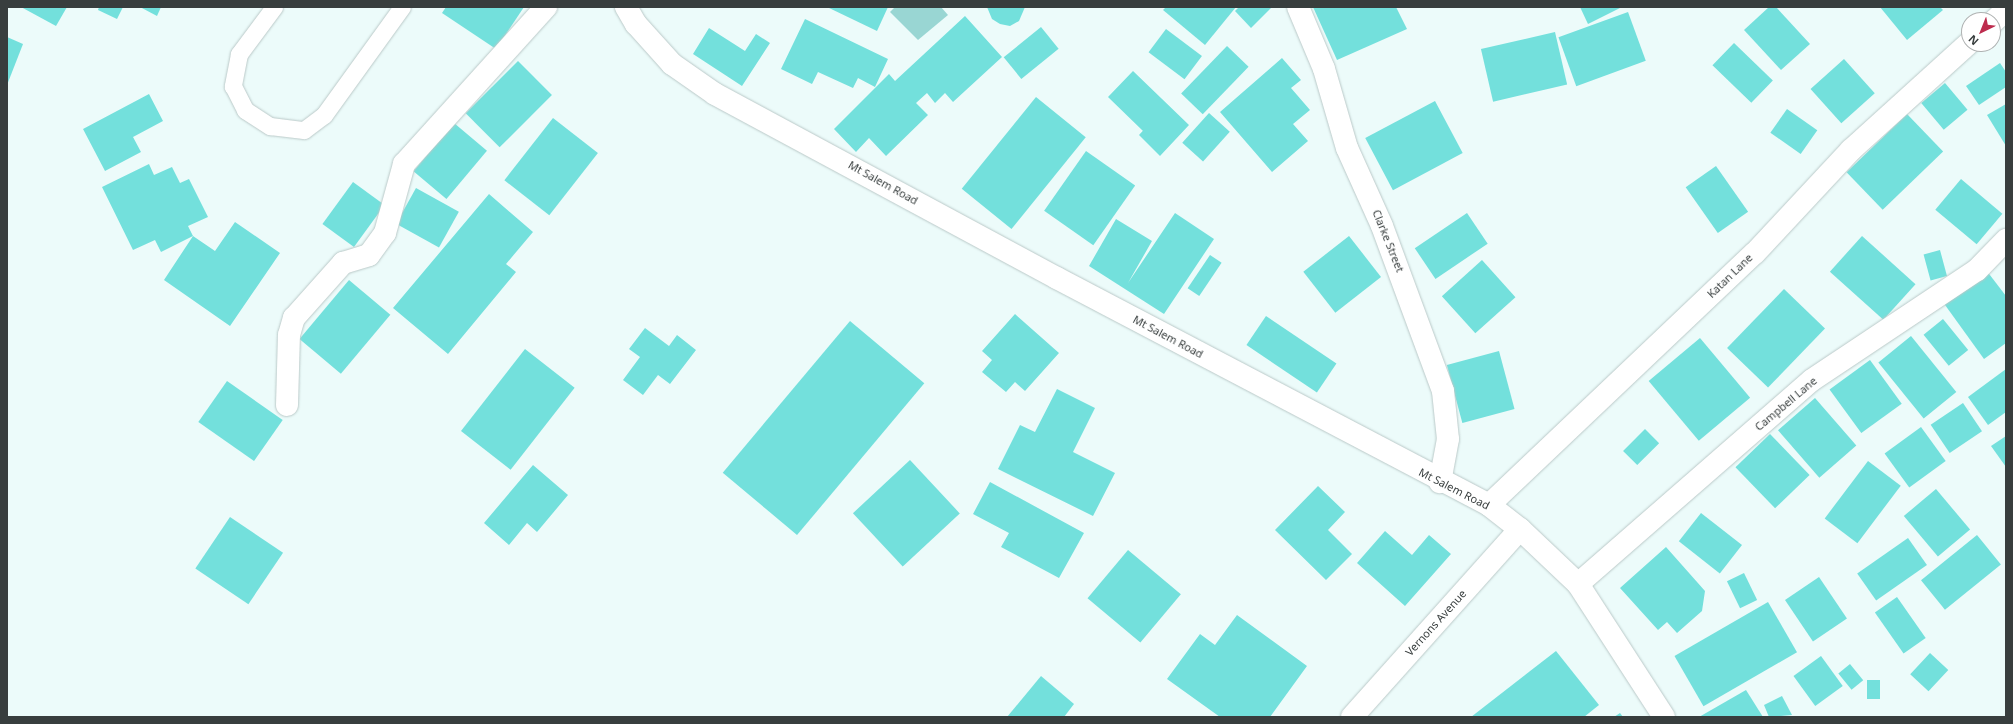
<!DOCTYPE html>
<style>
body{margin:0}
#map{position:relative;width:2013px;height:724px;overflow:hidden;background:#ecfbfa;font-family:"Noto Sans",sans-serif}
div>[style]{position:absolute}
.green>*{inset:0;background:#99d6d3}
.building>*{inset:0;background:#73e0dc;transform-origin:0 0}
.roads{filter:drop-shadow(0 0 1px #bac9c8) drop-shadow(0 0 1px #bac9c8)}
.lane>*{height:17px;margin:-8.5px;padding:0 8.5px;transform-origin:8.5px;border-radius:8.5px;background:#fff}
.street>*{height:22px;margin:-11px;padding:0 11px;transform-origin:11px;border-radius:11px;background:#fff}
.secondary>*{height:22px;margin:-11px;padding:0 11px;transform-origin:11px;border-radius:11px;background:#fff}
span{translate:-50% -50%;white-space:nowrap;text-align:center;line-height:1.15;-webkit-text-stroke:3px #fff;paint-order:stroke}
.street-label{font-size:11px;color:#383e3e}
.frame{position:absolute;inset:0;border:8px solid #383e3e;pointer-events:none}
.north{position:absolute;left:1961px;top:12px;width:40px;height:40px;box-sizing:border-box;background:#fff;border:1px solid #afb2b2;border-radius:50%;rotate:223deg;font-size:11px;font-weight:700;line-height:16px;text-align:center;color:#383e3e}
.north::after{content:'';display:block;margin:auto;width:14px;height:18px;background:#bd2c4e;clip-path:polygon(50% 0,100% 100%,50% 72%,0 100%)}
</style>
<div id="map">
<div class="green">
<div style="clip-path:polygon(895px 7px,941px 7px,948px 15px,918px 40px,890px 12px)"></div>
</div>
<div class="building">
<div style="clip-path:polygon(21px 7px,67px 7px,56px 26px)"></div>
<div style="clip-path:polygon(99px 7px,123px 7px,117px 19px,98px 10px)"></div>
<div style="clip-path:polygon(140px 7px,161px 7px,157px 16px)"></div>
<div style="clip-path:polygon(446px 7px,524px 7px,496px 49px,442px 13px)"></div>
<div style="clip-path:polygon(827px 7px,888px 7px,877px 31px)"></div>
<div style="clip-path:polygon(987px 7px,1025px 7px,1019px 21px,1010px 26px,1000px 24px,992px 19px)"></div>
<div style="clip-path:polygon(1166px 7px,1236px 7px,1205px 45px,1163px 10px)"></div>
<div style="clip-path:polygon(1239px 7px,1272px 7px,1251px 28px,1235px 11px)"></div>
<div style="clip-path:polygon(1313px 7px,1396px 7px,1407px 29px,1337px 60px)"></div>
<div style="clip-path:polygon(1580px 7px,1622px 7px,1588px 24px)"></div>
<div style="clip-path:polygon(1769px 7px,1776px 7px,1810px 44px,1781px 70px,1744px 30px)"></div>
<div style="clip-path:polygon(1880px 7px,1940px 7px,1943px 10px,1907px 40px)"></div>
<div style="left:1628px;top:12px;width:52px;height:74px;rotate:70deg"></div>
<div style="clip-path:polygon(965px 16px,1002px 57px,953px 102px,945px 93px,935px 103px,927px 93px,916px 103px,928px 115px,886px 156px,869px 138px,856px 152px,834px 129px,889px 74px,895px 81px)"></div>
<div style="clip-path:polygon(805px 19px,888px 59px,875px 87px,858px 78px,853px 88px,818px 72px,812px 84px,781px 69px)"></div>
<div style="left:1041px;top:27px;width:28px;height:48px;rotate:51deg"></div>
<div style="clip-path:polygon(709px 28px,745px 51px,756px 34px,770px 43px,742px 86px,693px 54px)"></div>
<div style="left:1166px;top:29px;width:45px;height:29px;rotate:37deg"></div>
<div style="left:1555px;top:32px;width:54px;height:76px;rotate:77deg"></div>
<div style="clip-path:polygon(7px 37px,23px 44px,7px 85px)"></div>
<div style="left:1734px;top:43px;width:54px;height:31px;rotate:44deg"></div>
<div style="left:1227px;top:46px;width:30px;height:66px;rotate:44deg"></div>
<div style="clip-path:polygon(1282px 58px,1301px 80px,1291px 88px,1310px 110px,1293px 124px,1308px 141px,1272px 172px,1220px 112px)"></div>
<div style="left:1844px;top:59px;width:46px;height:45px;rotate:48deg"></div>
<div style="left:518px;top:61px;width:48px;height:74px;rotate:45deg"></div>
<div style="clip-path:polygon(2000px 63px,2006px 72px,2006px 87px,1979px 105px,1966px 86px)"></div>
<div style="clip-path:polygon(1133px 71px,1189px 125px,1160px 156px,1139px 135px,1150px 123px,1143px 131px,1108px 97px)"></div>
<div style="left:1945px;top:83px;width:35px;height:31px;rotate:50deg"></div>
<div style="clip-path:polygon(149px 94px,163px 121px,133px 137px,141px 152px,105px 171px,83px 129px)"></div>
<div style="left:1036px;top:97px;width:64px;height:118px;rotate:39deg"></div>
<div style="left:1435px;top:101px;width:59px;height:79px;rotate:62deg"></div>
<div style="clip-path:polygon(2006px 104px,2006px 146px,1987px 115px)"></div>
<div style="left:1787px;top:109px;width:37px;height:29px;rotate:35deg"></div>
<div style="left:1209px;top:113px;width:28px;height:40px;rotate:42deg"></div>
<div style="left:1907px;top:114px;width:52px;height:84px;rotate:46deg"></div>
<div style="left:553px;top:118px;width:57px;height:79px;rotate:38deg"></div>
<div style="left:454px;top:123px;width:43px;height:63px;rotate:40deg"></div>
<div style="left:1086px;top:151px;width:60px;height:73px;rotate:35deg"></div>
<div style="clip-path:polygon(149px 164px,154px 175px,172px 167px,180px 183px,189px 179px,208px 217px,188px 226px,193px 236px,161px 252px,155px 240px,133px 250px,102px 187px)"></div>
<div style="left:1716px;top:166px;width:56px;height:37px;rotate:55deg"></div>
<div style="left:1961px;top:179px;width:54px;height:40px;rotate:40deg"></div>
<div style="left:353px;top:182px;width:39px;height:52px;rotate:36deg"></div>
<div style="left:416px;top:188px;width:49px;height:41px;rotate:29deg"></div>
<div style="clip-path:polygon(489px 194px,533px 232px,506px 264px,516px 272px,448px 354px,393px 308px)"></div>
<div style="clip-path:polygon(1175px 213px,1214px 239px,1164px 314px,1089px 266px,1116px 219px,1152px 241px,1128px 283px)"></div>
<div style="left:1467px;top:213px;width:37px;height:63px;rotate:56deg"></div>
<div style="clip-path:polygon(235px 222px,280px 253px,230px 326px,164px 280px,193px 236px,215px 251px)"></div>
<div style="left:1349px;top:236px;width:52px;height:58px;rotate:52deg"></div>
<div style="left:1862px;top:236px;width:72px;height:48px;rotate:42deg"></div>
<div style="left:1940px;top:250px;width:27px;height:17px;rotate:75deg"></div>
<div style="left:1210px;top:255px;width:14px;height:40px;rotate:34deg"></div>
<div style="left:1482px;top:260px;width:50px;height:54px;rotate:48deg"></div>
<div style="clip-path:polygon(1983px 266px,2006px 296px,2006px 343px,1984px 359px,1940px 298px)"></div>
<div style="left:349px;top:280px;width:54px;height:77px;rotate:40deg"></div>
<div style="left:1784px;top:289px;width:57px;height:82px;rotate:44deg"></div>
<div style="clip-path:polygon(1015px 314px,1059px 353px,1025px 391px,1015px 382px,1006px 392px,982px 372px,992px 360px,982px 351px)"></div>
<div style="left:1266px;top:316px;width:85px;height:35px;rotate:34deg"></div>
<div style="left:1943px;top:319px;width:40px;height:25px;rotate:51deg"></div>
<div style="left:850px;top:321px;width:97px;height:198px;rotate:40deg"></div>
<div style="clip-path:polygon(645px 328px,669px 346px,677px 335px,696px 350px,670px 384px,658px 375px,643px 395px,623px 380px,640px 357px,629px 349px)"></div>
<div style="left:1911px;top:336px;width:72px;height:42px;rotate:51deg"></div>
<div style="left:1700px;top:338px;width:78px;height:67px;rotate:50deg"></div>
<div style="left:525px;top:349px;width:63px;height:104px;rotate:38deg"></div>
<div style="left:1499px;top:351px;width:60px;height:54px;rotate:75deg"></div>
<div style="left:1870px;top:360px;width:54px;height:50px;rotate:54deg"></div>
<div style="clip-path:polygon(2006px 369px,2006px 412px,1988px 425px,1968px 397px)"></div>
<div style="left:227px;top:381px;width:68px;height:50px;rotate:35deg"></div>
<div style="clip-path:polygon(1057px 389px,1095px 408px,1073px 452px,1115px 473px,1093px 516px,998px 469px,1020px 425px,1035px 432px)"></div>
<div style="left:1815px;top:398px;width:63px;height:49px;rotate:49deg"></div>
<div style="left:1963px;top:403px;width:34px;height:39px;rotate:56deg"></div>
<div style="left:1921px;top:427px;width:42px;height:45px;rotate:54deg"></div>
<div style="left:1645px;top:429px;width:20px;height:31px;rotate:45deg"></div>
<div style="left:1770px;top:434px;width:57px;height:48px;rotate:46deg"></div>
<div style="clip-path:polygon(2006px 436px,2006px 467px,1991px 446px)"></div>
<div style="left:910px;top:460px;width:73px;height:78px;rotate:47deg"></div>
<div style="left:1868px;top:461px;width:41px;height:72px;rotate:37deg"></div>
<div style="clip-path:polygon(533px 465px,568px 495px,537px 532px,527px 523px,509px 545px,484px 523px)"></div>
<div style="clip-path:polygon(990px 482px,1084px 533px,1059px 578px,1001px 547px,1009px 533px,973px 514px)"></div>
<div style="clip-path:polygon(1318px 486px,1345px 512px,1328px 530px,1352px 554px,1326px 580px,1275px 530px)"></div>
<div style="left:1936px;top:489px;width:53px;height:42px;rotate:50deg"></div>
<div style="left:1701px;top:513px;width:52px;height:36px;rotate:38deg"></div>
<div style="left:230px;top:517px;width:64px;height:62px;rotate:34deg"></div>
<div style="clip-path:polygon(1385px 531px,1412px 555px,1429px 535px,1451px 554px,1405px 606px,1357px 563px)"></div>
<div style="left:1977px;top:535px;width:38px;height:72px;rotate:51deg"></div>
<div style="left:1908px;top:538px;width:33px;height:62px;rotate:55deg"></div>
<div style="clip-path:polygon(1666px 547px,1705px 591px,1702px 611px,1677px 633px,1667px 622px,1658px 630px,1620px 588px)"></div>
<div style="left:1128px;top:550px;width:69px;height:63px;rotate:40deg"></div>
<div style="left:1744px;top:573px;width:30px;height:19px;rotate:64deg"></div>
<div style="left:1819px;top:577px;width:50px;height:41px;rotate:56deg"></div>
<div style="left:1897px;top:597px;width:50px;height:27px;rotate:55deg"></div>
<div style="left:1768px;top:602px;width:58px;height:108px;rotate:60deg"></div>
<div style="clip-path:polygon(1237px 615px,1307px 666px,1270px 717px,1220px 717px,1167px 679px,1200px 634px,1215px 645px)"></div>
<div style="clip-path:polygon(1556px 651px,1599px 705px,1584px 717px,1471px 717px)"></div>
<div style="left:1930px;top:653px;width:25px;height:29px;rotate:43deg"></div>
<div style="left:1821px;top:656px;width:37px;height:34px;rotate:54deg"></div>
<div style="left:1850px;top:664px;width:21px;height:15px;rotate:51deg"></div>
<div style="clip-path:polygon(1041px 676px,1074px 704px,1064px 717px,1007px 717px)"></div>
<div style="left:1867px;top:680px;width:13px;height:19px"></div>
<div style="clip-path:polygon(1746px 690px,1763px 717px,1699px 717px)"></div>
<div style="clip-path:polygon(1782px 696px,1792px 715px,1769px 717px,1764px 705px)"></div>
<div style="clip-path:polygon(1620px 713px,1623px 717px,1614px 717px)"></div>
</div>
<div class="roads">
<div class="lane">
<div style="left:274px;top:7px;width:59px;rotate:126.7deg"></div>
<div style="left:239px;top:54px;width:33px;rotate:101deg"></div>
<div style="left:233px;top:86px;width:27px;rotate:63deg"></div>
<div style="left:245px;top:110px;width:30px;rotate:33deg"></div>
<div style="left:270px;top:126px;width:34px;rotate:7deg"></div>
<div style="left:304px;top:130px;width:25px;rotate:-37deg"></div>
<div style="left:324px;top:115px;width:133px;rotate:-54.2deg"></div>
</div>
<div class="street">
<div style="left:1298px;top:7px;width:67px;rotate:67.2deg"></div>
<div style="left:1324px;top:69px;width:82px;rotate:73.8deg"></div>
<div style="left:1347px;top:148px;width:85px;rotate:65.8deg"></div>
<div style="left:1382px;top:226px;width:176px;rotate:69.7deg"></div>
<div style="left:1443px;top:391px;width:48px;rotate:84.1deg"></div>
<div style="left:1448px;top:439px;width:44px;rotate:100.5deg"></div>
<div style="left:1993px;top:22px;width:18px;rotate:-43deg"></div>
<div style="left:287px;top:405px;width:70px;rotate:-88.4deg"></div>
<div style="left:289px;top:335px;width:18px;rotate:-74deg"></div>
<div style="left:294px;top:318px;width:74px;rotate:-48.3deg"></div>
<div style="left:343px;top:263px;width:27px;rotate:-17deg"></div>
<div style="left:369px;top:255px;width:27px;rotate:-54deg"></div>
<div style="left:385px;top:233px;width:72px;rotate:-74.6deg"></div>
<div style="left:404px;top:164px;width:212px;rotate:-47.9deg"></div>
<div style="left:1489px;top:505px;width:366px;rotate:-43.5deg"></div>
<div style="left:1755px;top:253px;width:141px;rotate:-47deg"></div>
<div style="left:1851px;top:150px;width:159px;rotate:-42.2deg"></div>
<div style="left:1578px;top:584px;width:310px;rotate:-41.1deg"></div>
<div style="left:1812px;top:380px;width:198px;rotate:-33.7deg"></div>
<div style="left:1977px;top:270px;width:42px;rotate:-46deg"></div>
<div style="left:1352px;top:717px;width:252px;rotate:-48.2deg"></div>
</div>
<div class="secondary">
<div style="left:626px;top:7px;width:20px;rotate:60deg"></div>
<div style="left:636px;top:24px;width:54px;rotate:48deg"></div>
<div style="left:672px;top:64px;width:52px;rotate:34.9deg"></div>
<div style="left:715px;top:94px;width:388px;rotate:28.3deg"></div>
<div style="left:1057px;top:278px;width:488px;rotate:27.7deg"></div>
<div style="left:1489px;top:505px;width:39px;rotate:38deg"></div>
<div style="left:1520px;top:529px;width:80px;rotate:43.5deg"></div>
<div style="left:1578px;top:584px;width:158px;rotate:57.1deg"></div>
</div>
</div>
<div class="street-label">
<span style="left:883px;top:183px;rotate:29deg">Mt Salem Road</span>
<span style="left:1388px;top:241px;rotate:68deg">Clarke Street</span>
<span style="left:1730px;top:276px;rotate:-44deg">Katan Lane</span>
<span style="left:1168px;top:337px;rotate:28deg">Mt Salem Road</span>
<span style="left:1786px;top:404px;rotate:-40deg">Campbell Lane</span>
<span style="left:1454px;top:489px;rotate:27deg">Mt Salem Road</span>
<span style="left:1436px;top:623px;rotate:-48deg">Vernons Avenue</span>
</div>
<div class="frame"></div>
<div class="north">N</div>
</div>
